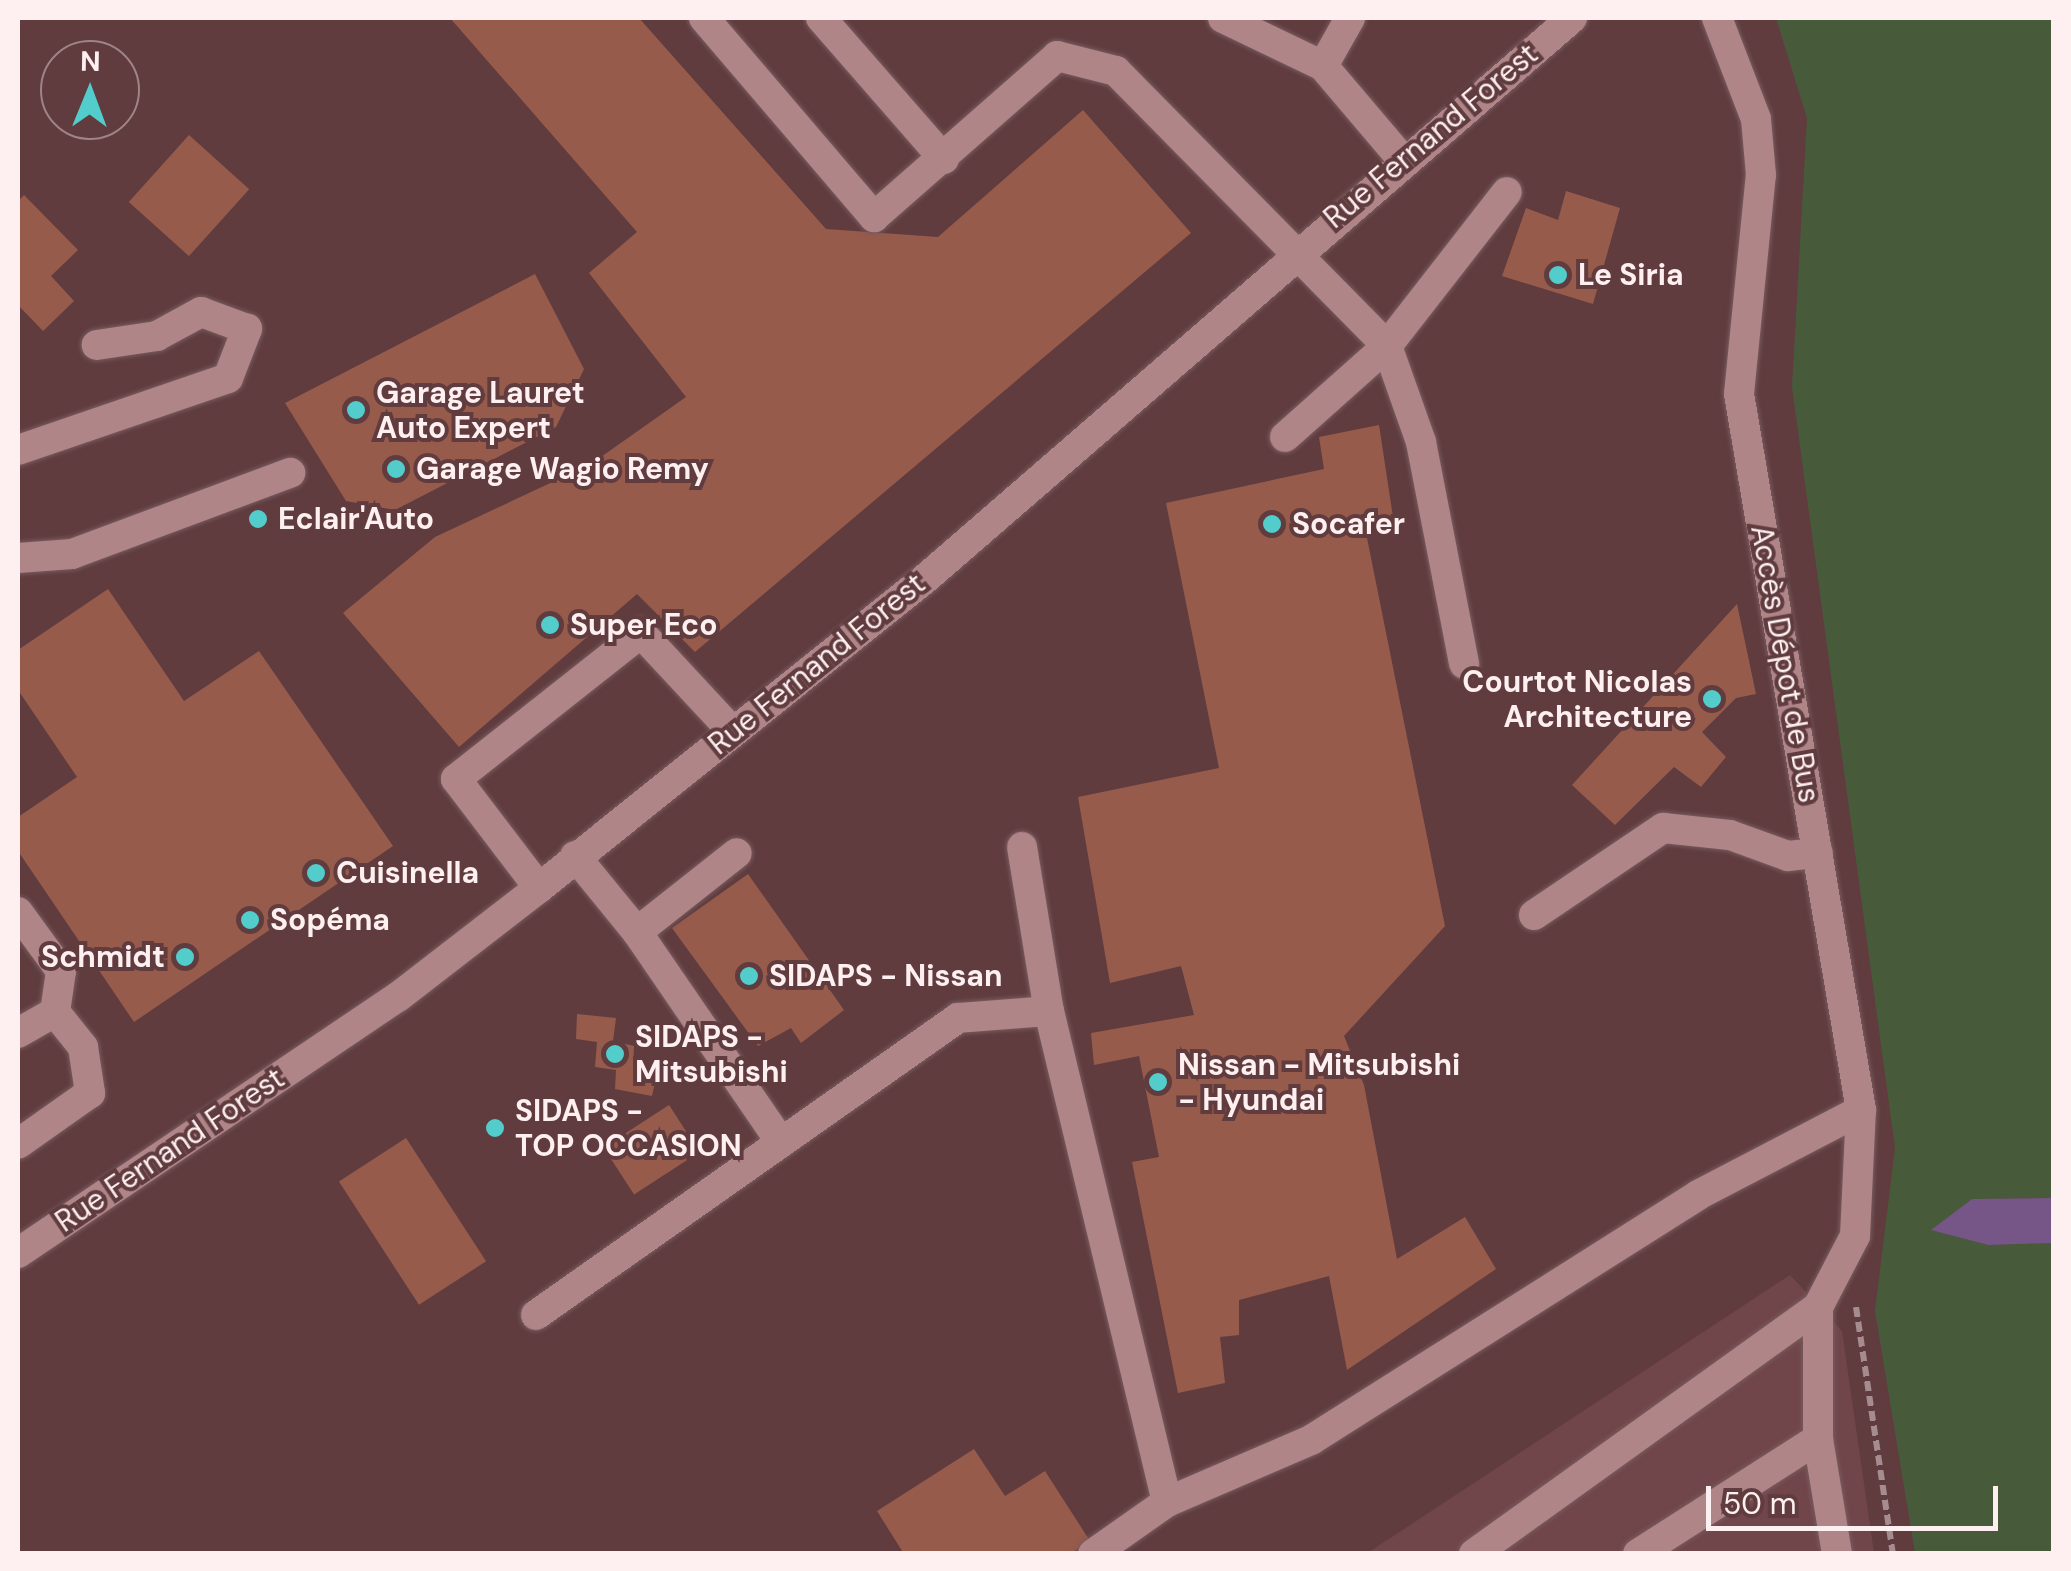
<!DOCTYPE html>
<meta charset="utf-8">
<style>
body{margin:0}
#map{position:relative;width:2071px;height:1571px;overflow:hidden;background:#603c3f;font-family:"DM Sans",sans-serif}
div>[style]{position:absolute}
.built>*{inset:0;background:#71464a}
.green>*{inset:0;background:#475b3b}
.water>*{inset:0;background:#765686}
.building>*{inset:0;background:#975b4c;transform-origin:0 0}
.path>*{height:6px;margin-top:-3px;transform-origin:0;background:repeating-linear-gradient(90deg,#a78c8f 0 10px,transparent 0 15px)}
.roads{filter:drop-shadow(0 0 2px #785b5e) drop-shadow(0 0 2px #785b5e)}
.minor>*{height:30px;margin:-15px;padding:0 15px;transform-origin:15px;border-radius:15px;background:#af8588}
.dots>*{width:28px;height:28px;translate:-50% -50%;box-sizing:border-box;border:5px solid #603c3f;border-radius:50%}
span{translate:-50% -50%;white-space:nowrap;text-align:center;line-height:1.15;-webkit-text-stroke:8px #603c3f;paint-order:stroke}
.street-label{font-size:30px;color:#feeff0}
.poi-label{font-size:30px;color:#feeff0;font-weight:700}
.left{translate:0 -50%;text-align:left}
.right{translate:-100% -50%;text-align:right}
.frame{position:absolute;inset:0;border:20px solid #feeff0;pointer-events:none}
.north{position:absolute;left:40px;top:40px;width:100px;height:100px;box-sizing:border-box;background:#603c3f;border:2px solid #9f8486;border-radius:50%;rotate:1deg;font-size:28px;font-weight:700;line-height:40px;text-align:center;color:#feeff0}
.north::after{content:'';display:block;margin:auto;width:35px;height:45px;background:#52cdcc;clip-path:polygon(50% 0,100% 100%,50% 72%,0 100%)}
.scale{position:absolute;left:1706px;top:1486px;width:292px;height:45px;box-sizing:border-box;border:5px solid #feeff0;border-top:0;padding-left:12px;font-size:30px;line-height:35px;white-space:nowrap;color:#feeff0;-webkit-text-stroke:8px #603c3f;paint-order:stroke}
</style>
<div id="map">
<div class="built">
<div style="clip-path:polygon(1790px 1275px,1842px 1331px,1874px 1553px,1366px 1554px)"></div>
</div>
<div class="green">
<div style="clip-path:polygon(1776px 18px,2053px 18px,2053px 1198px,1972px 1199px,1932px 1230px,1988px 1245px,2053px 1243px,2053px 1553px,1915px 1553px,1875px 1311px,1895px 1148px,1792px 387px,1807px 118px)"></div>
</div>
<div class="water">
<div style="clip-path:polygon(2053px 1198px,2053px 1243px,1988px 1245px,1931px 1230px,1972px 1199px)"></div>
</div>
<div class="building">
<div style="clip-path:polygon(450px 18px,639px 18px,826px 229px,938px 237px,1083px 110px,1191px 233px,695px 652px,637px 594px,459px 747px,343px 613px,435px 537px,591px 464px,686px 397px,589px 273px,637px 232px)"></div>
<div style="left:189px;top:135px;width:81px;height:90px;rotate:42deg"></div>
<div style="clip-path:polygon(1566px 191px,1620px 208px,1593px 304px,1502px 276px,1526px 208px,1558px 220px)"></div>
<div style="clip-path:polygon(24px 195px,78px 250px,51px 276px,74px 301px,43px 331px,18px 305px,18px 201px)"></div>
<div style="clip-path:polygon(535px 274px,584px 369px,556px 427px,395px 510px,346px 501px,285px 403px)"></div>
<div style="clip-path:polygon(1379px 425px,1393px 517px,1364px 523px,1445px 926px,1344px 1036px,1364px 1085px,1397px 1259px,1465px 1217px,1496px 1269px,1347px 1370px,1329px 1276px,1239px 1300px,1239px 1335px,1220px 1337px,1225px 1383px,1178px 1393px,1132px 1162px,1159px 1157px,1139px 1056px,1094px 1065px,1091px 1033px,1194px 1015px,1181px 966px,1110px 983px,1078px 797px,1219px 768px,1166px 503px,1324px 469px,1319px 437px)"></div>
<div style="clip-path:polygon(108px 589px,184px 701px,259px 651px,393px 846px,134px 1022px,18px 851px,18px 817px,77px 777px,18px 690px,18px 650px)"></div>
<div style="clip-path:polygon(1737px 604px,1756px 694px,1736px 698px,1702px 732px,1726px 757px,1701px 787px,1674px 767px,1615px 825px,1572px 785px)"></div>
<div style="clip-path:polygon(748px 874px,844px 1010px,801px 1043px,791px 1028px,758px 1046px,672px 928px)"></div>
<div style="clip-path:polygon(577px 1014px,616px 1018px,613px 1041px,634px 1046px,633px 1069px,657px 1073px,652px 1096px,615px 1089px,616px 1070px,595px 1067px,597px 1042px,576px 1039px)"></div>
<div style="left:669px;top:1105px;width:56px;height:78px;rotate:57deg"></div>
<div style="left:406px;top:1138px;width:147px;height:80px;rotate:57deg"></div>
<div style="clip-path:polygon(974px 1449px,1005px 1496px,1045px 1471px,1090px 1541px,1070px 1554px,904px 1554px,877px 1511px)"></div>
</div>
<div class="path">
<div style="left:1856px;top:1307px;width:250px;rotate:81.5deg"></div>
</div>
<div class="roads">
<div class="minor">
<div style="left:704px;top:18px;width:262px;rotate:49.5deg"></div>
<div style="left:874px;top:217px;width:244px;rotate:-41.3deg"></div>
<div style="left:1057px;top:56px;width:61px;rotate:14.3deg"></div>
<div style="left:1116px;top:71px;width:386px;rotate:45.4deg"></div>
<div style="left:1387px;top:346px;width:102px;rotate:70.5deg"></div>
<div style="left:1421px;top:442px;width:226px;rotate:79deg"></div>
<div style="left:821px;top:18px;width:187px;rotate:48.9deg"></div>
<div style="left:1223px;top:18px;width:111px;rotate:25.6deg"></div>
<div style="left:1323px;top:66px;width:122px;rotate:49.7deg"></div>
<div style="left:1323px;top:66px;width:55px;rotate:-60.6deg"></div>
<div style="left:1285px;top:437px;width:137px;rotate:-41.7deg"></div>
<div style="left:1387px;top:346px;width:195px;rotate:-52.1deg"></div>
<div style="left:18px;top:450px;width:222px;rotate:-18.9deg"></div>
<div style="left:228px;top:378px;width:53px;rotate:-68.8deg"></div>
<div style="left:247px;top:329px;width:49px;rotate:-159.7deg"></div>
<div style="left:201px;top:312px;width:50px;rotate:151.4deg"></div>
<div style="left:157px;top:336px;width:61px;rotate:171.5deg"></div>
<div style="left:18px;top:558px;width:54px;rotate:-4.2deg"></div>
<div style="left:72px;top:554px;width:233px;rotate:-20.4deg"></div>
<div style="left:1022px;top:847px;width:166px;rotate:80.7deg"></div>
<div style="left:1049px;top:1011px;width:505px;rotate:76.49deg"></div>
<div style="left:575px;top:856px;width:98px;rotate:50.8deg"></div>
<div style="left:637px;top:932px;width:255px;rotate:55.6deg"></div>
<div style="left:539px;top:888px;width:137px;rotate:-127.3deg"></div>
<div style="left:456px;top:779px;width:236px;rotate:-38.3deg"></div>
<div style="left:641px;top:633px;width:134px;rotate:47.1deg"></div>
<div style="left:18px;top:912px;width:73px;rotate:53.9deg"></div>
<div style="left:61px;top:971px;width:41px;rotate:98.3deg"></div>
<div style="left:1534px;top:915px;width:156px;rotate:-34deg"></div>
<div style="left:1663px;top:828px;width:67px;rotate:6deg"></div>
<div style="left:1730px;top:835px;width:62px;rotate:19.9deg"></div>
<div style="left:1788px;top:856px;width:30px;rotate:-6deg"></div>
<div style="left:637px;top:932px;width:127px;rotate:-38.3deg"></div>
<div style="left:18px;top:1033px;width:43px;rotate:-29.6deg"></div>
<div style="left:55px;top:1012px;width:45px;rotate:51.3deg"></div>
<div style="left:83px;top:1047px;width:47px;rotate:81.3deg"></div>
<div style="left:90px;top:1093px;width:88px;rotate:144.7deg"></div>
<div style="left:18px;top:1253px;width:458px;rotate:-34deg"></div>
<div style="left:398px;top:997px;width:178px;rotate:-37.7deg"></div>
<div style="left:539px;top:888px;width:496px;rotate:-38.7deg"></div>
<div style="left:926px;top:578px;width:855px;rotate:-40.92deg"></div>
<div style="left:1818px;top:1307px;width:132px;rotate:90deg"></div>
<div style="left:1818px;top:1439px;width:117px;rotate:80.6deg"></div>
<div style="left:536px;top:1315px;width:516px;rotate:-35.14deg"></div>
<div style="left:958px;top:1018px;width:91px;rotate:-4.4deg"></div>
<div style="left:1093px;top:1554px;width:90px;rotate:-35.1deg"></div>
<div style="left:1167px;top:1502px;width:157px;rotate:-23.3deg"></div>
<div style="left:1311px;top:1440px;width:458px;rotate:-32.3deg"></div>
<div style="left:1698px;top:1195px;width:184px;rotate:-27.5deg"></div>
<div style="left:1474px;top:1554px;width:423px;rotate:-35.7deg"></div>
<div style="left:1818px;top:1307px;width:80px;rotate:-62.5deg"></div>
<div style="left:1855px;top:1236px;width:126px;rotate:-87.3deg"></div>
<div style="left:1861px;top:1110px;width:726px;rotate:-99.67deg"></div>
<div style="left:1739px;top:394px;width:220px;rotate:-84.3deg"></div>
<div style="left:1761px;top:175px;width:56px;rotate:-95.1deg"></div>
<div style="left:1756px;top:119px;width:108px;rotate:-111.1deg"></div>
<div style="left:1638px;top:1554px;width:214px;rotate:-32.6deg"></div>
</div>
</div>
<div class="dots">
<div style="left:1558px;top:275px;background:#52cdcc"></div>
<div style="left:356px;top:410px;background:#52cdcc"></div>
<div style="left:396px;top:469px;background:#52cdcc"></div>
<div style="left:258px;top:519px;background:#52cdcc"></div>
<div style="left:1272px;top:524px;background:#52cdcc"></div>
<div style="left:550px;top:625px;background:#52cdcc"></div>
<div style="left:1712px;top:699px;background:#52cdcc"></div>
<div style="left:316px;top:873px;background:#52cdcc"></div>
<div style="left:250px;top:920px;background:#52cdcc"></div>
<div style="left:185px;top:957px;background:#52cdcc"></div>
<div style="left:749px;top:976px;background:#52cdcc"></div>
<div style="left:615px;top:1054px;background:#52cdcc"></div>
<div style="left:1158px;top:1082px;background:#52cdcc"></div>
<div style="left:495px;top:1128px;background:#52cdcc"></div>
</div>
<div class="street-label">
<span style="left:1431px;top:136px;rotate:-40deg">Rue Fernand Forest</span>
<span style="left:817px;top:664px;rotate:-39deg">Rue Fernand Forest</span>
<span style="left:1785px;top:664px;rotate:80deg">Accès Dépot de Bus</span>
<span style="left:170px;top:1150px;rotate:-34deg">Rue Fernand Forest</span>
</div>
<div class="poi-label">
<span class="left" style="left:1578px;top:275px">Le Siria</span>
<span class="left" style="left:376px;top:410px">Garage Lauret<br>Auto Expert</span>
<span class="left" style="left:416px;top:469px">Garage Wagio Remy</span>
<span class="left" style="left:278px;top:519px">Eclair'Auto</span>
<span class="left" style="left:1292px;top:524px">Socafer</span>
<span class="left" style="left:570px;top:625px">Super Eco</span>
<span class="right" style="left:1692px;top:699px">Courtot Nicolas<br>Architecture</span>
<span class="left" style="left:336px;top:873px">Cuisinella</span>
<span class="left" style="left:270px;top:920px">Sopéma</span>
<span class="right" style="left:165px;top:957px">Schmidt</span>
<span class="left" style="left:769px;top:976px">SIDAPS - Nissan</span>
<span class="left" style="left:635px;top:1054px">SIDAPS -<br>Mitsubishi</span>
<span class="left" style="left:1178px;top:1082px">Nissan - Mitsubishi<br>- Hyundai</span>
<span class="left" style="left:515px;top:1128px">SIDAPS -<br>TOP OCCASION</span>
</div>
<div class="frame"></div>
<div class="north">N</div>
<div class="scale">50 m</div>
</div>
